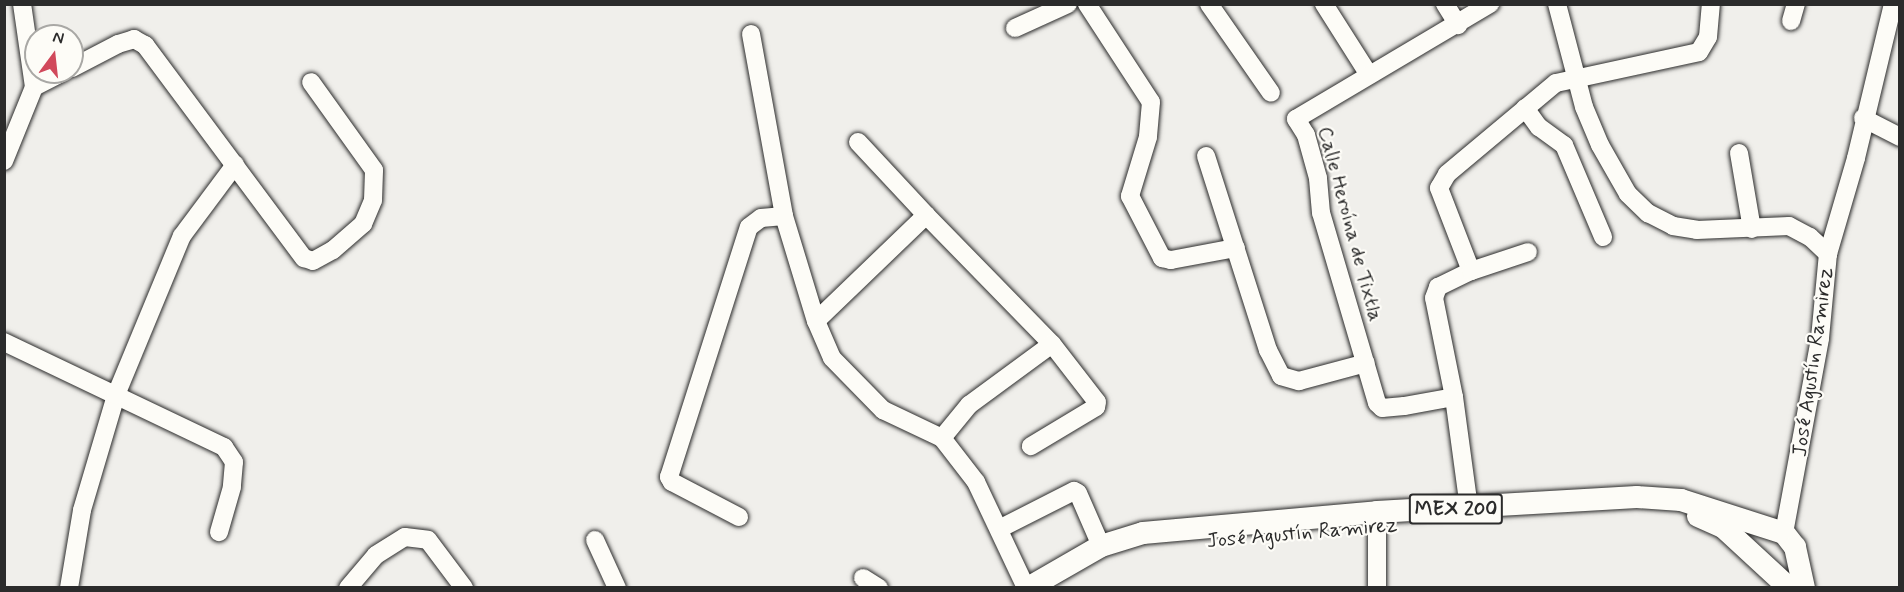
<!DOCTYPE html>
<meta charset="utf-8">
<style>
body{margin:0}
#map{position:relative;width:1904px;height:592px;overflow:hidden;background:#f0efeb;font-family:Mynerve,sans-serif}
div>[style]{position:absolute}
.roads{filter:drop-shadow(0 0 2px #2b2b2b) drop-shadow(0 0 2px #2b2b2b)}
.minor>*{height:18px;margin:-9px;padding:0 9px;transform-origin:9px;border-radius:9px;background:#fdfcf7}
.major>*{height:22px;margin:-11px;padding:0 11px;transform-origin:11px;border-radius:11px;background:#fdfcf7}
span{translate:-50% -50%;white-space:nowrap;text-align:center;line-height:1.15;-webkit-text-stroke:4.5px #fdfcf7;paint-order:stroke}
.shield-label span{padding:2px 4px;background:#fdfcf7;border:2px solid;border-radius:4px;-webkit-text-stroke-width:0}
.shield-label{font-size:20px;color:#2b2b2b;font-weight:700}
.street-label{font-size:21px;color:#2b2b2b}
.frame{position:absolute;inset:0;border:6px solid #2b2b2b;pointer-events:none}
.north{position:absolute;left:24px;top:24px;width:60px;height:60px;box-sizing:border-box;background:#fdfcf7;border:2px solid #a9a8a5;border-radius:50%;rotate:15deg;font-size:16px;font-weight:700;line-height:24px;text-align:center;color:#2b2b2b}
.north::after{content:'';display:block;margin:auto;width:21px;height:27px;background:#d1495b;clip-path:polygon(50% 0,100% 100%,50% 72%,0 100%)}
</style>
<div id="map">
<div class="roads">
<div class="minor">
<div style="left:1087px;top:4px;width:117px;rotate:56.9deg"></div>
<div style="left:1151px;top:102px;width:35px;rotate:95deg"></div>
<div style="left:1148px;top:137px;width:62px;rotate:107deg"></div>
<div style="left:1130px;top:196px;width:70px;rotate:62.7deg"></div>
<div style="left:1162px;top:258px;width:9px;rotate:13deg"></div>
<div style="left:1171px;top:260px;width:66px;rotate:-10.5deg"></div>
<div style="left:1209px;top:4px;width:108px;rotate:55.1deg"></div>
<div style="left:1324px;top:4px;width:84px;rotate:57.6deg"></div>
<div style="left:1445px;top:4px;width:25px;rotate:58deg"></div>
<div style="left:1557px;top:4px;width:106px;rotate:75.3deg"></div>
<div style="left:1584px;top:107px;width:41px;rotate:67.2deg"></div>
<div style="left:1600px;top:145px;width:56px;rotate:60.3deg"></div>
<div style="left:1628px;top:194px;width:28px;rotate:44deg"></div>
<div style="left:1648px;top:213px;width:28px;rotate:27deg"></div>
<div style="left:1673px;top:226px;width:24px;rotate:9deg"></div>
<div style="left:1697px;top:230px;width:92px;rotate:-2.5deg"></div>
<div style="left:1789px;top:226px;width:24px;rotate:28deg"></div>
<div style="left:1810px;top:237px;width:25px;rotate:43deg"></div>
<div style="left:1791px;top:21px;width:18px;rotate:-74deg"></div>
<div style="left:1015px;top:28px;width:58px;rotate:-24.4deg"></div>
<div style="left:751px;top:34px;width:185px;rotate:79.7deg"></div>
<div style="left:784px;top:216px;width:110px;rotate:73.1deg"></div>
<div style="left:816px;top:321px;width:40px;rotate:66.6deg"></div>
<div style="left:832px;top:358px;width:73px;rotate:45.6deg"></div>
<div style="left:883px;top:410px;width:65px;rotate:25.4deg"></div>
<div style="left:942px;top:438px;width:56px;rotate:52.3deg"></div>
<div style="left:976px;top:482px;width:117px;rotate:64.7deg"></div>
<div style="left:72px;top:68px;width:52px;rotate:-27.6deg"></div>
<div style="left:118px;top:44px;width:17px;rotate:-17deg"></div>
<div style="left:134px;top:39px;width:13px;rotate:29deg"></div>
<div style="left:145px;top:45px;width:266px;rotate:53.3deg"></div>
<div style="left:304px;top:258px;width:9px;rotate:18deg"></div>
<div style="left:313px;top:261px;width:23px;rotate:-29deg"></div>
<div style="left:333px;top:250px;width:40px;rotate:-41deg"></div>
<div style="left:363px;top:224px;width:26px;rotate:-67deg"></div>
<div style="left:373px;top:200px;width:30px;rotate:-88deg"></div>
<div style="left:374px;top:170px;width:108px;rotate:-125.6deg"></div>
<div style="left:34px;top:87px;width:34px;rotate:-27deg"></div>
<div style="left:1525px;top:108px;width:24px;rotate:54deg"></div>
<div style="left:1539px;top:127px;width:31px;rotate:36deg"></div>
<div style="left:1564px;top:145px;width:100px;rotate:67deg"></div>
<div style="left:1863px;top:118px;width:42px;rotate:27.2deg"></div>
<div style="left:858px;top:142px;width:100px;rotate:47deg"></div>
<div style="left:1739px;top:153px;width:77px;rotate:80.3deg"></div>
<div style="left:1206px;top:156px;width:204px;rotate:72.3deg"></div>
<div style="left:1268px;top:350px;width:29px;rotate:63deg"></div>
<div style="left:1281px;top:376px;width:19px;rotate:16deg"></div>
<div style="left:1299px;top:381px;width:69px;rotate:-15deg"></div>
<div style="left:4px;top:161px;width:80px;rotate:-67.9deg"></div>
<div style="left:34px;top:87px;width:84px;rotate:-98.2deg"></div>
<div style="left:1471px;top:271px;width:89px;rotate:-111.1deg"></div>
<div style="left:1439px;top:188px;width:16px;rotate:-60deg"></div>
<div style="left:1447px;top:174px;width:142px;rotate:-39.9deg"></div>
<div style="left:1556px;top:83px;width:146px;rotate:-12.2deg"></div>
<div style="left:1699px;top:52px;width:17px;rotate:-59deg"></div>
<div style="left:1708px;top:37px;width:33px;rotate:-85deg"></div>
<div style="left:816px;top:321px;width:153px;rotate:-43.9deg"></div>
<div style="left:926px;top:215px;width:180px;rotate:45.7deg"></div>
<div style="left:1052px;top:344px;width:73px;rotate:52.2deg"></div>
<div style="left:1097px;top:402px;width:5px;rotate:101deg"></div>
<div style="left:1096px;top:407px;width:76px;rotate:149deg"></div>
<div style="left:4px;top:342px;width:244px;rotate:25.5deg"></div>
<div style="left:224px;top:447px;width:18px;rotate:56deg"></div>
<div style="left:234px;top:462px;width:25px;rotate:95deg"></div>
<div style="left:232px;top:487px;width:47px;rotate:106.1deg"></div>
<div style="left:1454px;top:397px;width:51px;rotate:169.8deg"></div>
<div style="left:1404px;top:406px;width:22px;rotate:175deg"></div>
<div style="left:1382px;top:408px;width:7px;rotate:-135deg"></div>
<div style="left:1377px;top:403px;width:198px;rotate:-106.4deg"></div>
<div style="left:1321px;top:213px;width:35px;rotate:-95deg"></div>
<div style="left:1318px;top:178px;width:45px;rotate:-105.6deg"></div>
<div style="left:1306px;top:135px;width:19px;rotate:-122deg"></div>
<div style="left:1296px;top:119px;width:226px;rotate:-30.7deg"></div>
<div style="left:942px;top:438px;width:43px;rotate:-50.7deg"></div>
<div style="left:969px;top:405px;width:103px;rotate:-36.3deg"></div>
<div style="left:1469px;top:508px;width:112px;rotate:-97.7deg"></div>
<div style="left:1454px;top:397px;width:101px;rotate:-101.4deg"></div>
<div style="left:1434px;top:298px;width:12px;rotate:-70deg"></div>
<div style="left:1438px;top:287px;width:37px;rotate:-26deg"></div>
<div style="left:1471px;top:271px;width:60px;rotate:-18.4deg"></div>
<div style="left:739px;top:517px;width:76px;rotate:-152.4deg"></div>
<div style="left:672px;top:482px;width:6px;rotate:-121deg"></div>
<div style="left:669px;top:477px;width:262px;rotate:-72.3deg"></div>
<div style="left:749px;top:227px;width:15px;rotate:-37deg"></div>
<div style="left:761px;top:218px;width:23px;rotate:-5deg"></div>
<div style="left:1001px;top:528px;width:82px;rotate:-26.9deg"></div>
<div style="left:1074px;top:491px;width:4px;rotate:27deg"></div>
<div style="left:1078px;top:493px;width:58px;rotate:66.5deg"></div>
<div style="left:1784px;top:533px;width:198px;rotate:-79.5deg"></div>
<div style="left:1820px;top:338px;width:84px;rotate:-84.6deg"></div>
<div style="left:1828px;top:254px;width:100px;rotate:-73.7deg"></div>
<div style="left:1856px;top:158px;width:158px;rotate:-76.5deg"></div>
<div style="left:595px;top:540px;width:53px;rotate:65.4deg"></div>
<div style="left:863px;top:578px;width:19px;rotate:32deg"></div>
<div style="left:69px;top:588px;width:79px;rotate:-80.5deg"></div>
<div style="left:82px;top:510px;width:120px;rotate:-73.5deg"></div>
<div style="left:116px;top:395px;width:172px;rotate:-67.5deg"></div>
<div style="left:182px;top:236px;width:89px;rotate:-53.3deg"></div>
<div style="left:348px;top:588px;width:43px;rotate:-49.7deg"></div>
<div style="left:376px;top:555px;width:34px;rotate:-32deg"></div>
<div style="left:405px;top:537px;width:23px;rotate:7deg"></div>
<div style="left:428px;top:540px;width:60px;rotate:53.1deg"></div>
<div style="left:1377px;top:588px;width:76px;rotate:-90deg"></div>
</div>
<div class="major">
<div style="left:1698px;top:516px;width:27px;rotate:24deg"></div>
<div style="left:1723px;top:527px;width:90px;rotate:42.7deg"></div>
<div style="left:1028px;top:588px;width:84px;rotate:-29.9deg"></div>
<div style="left:1101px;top:546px;width:44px;rotate:-17.2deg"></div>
<div style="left:1143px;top:533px;width:235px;rotate:-5.1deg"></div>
<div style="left:1377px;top:512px;width:260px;rotate:-3.3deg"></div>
<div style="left:1637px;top:497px;width:44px;rotate:3.9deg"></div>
<div style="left:1681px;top:500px;width:108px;rotate:17.8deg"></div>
<div style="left:1784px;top:533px;width:18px;rotate:52deg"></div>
<div style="left:1795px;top:547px;width:42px;rotate:77.6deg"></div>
</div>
</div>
<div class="shield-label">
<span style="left:1456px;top:509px">MEX 200</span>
</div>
<div class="street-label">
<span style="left:1350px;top:224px;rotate:75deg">Calle Heroína de Tixtla</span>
<span style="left:1813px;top:362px;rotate:-82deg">José Agustín Ramirez</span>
<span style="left:1302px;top:533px;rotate:-5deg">José Agustín Ramirez</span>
</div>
<div class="frame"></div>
<div class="north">N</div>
</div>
